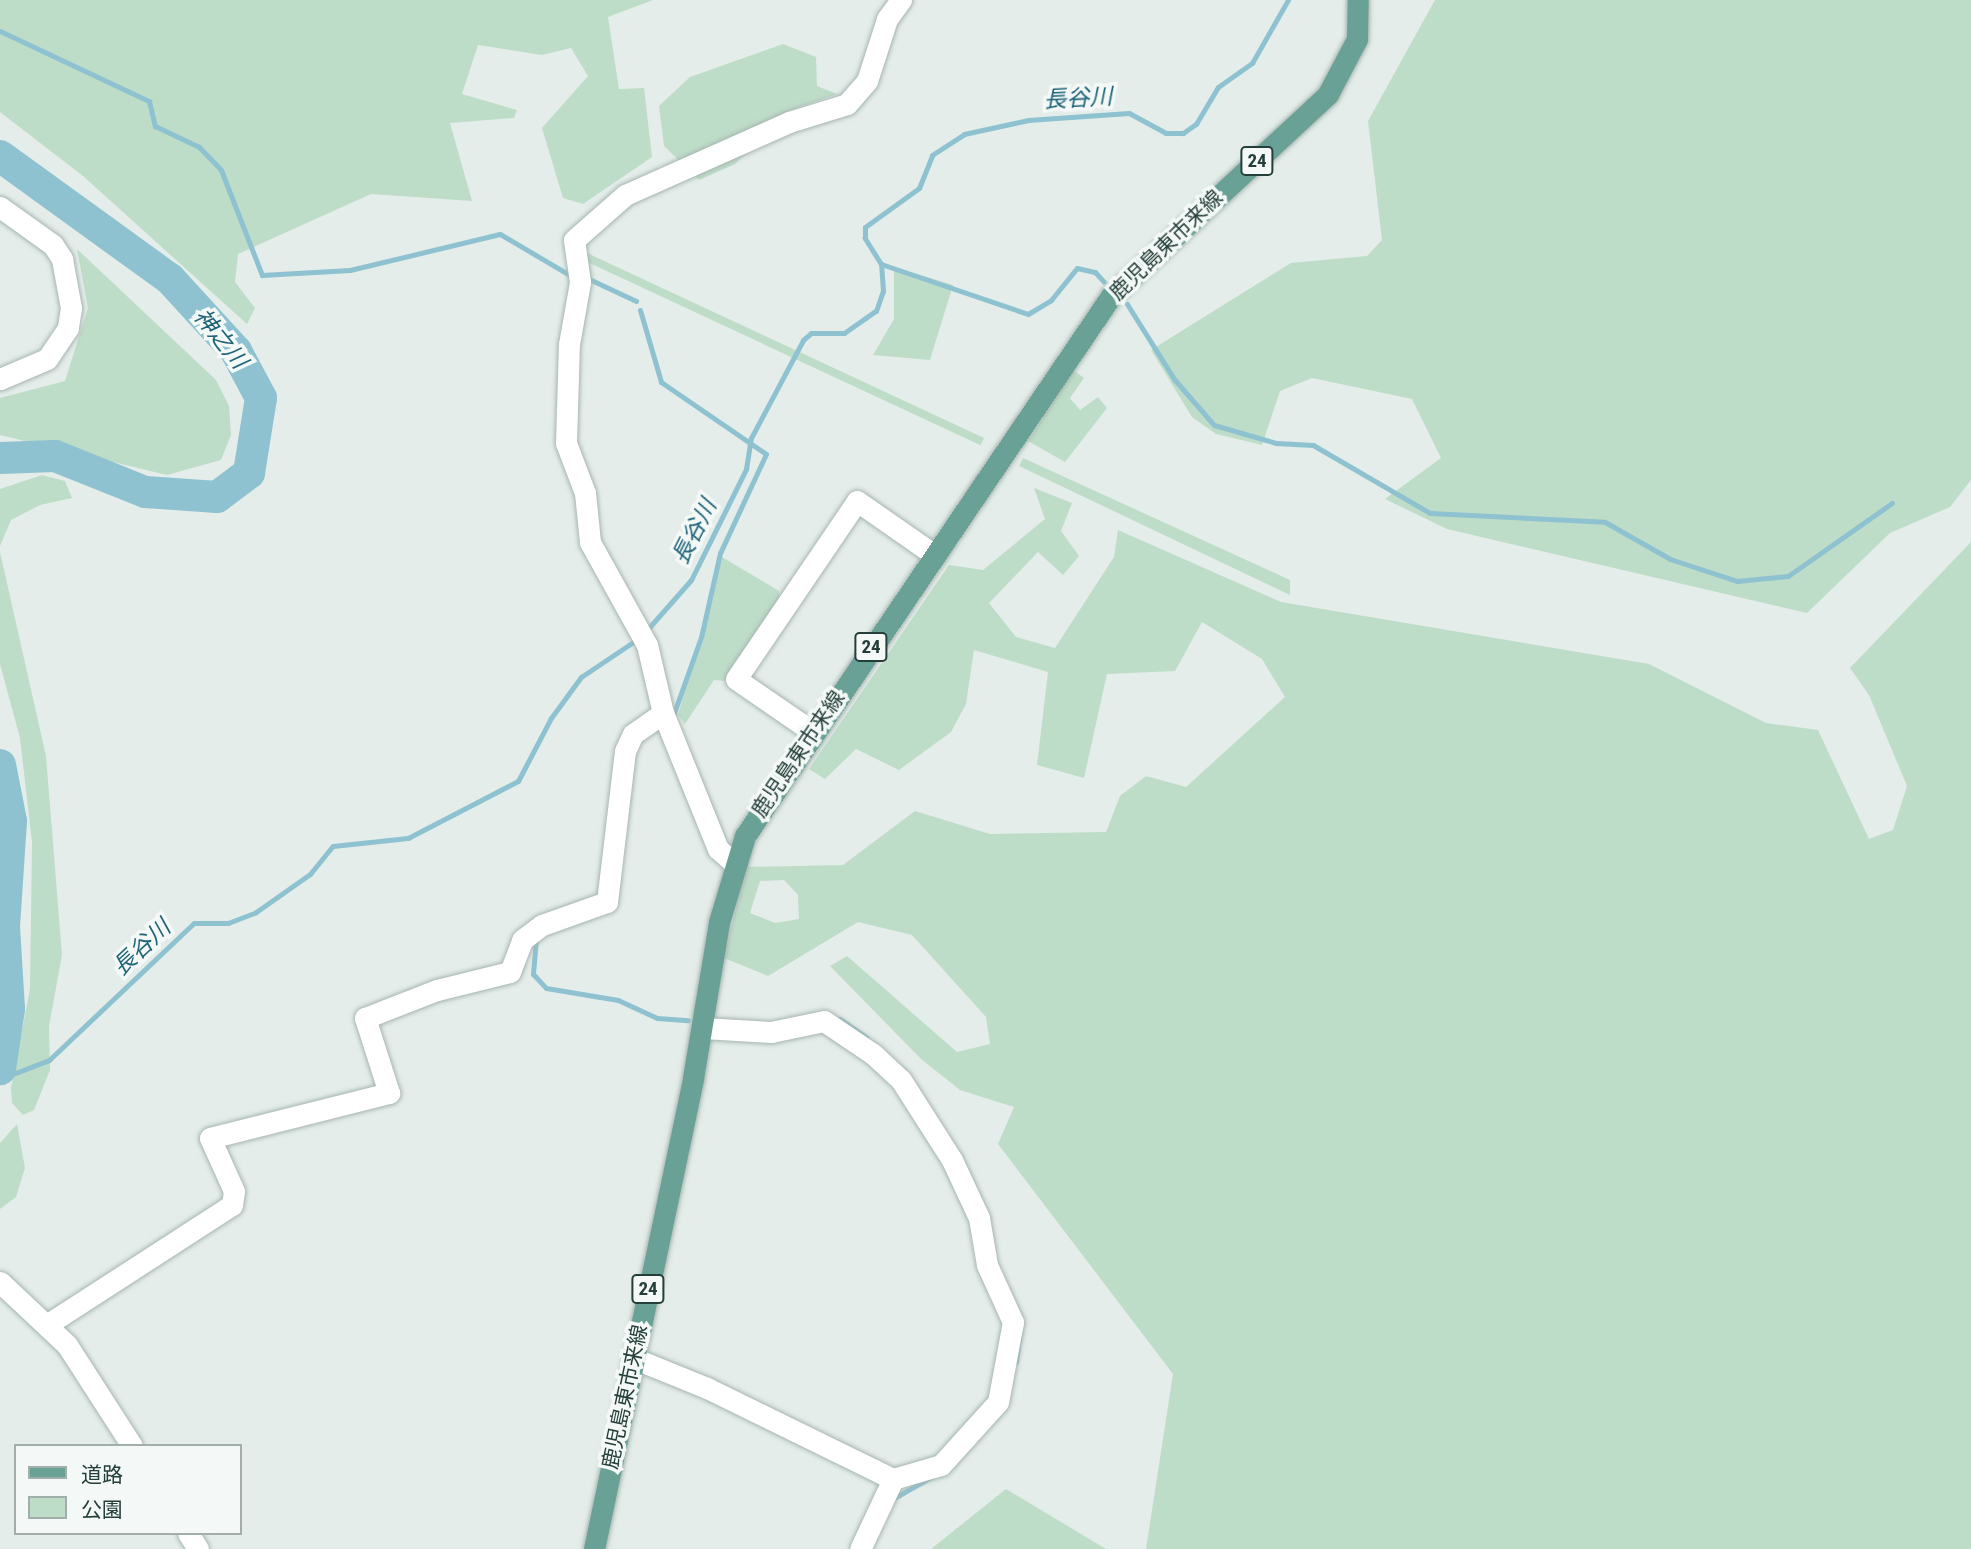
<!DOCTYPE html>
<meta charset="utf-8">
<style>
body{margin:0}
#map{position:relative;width:1971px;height:1549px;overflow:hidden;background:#e4ede9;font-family:"Roboto Condensed","Noto Sans JP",sans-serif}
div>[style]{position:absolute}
.green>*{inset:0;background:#beddc8;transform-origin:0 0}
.stream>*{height:5px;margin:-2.5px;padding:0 2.5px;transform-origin:2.5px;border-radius:2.5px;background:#8ec2d0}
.river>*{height:32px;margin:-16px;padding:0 16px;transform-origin:16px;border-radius:16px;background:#8ec2d0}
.roads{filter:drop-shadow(0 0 2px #a7b5b1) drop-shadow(0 0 2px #a7b5b1)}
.minor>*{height:21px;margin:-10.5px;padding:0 10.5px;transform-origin:10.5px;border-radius:10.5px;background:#fff}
.major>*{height:21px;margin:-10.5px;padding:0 10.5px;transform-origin:10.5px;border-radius:10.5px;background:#6aa196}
span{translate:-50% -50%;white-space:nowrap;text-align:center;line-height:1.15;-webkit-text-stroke:7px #f4f9f7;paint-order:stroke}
.shield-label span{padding:2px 5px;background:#f4f9f7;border:2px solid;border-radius:5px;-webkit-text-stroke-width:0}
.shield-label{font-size:19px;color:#243e39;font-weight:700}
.street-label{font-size:21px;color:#243e39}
.water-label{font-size:23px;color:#1f6479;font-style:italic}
.legend{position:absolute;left:14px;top:1444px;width:228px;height:91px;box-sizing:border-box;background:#f4f9f7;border:2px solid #a1aeab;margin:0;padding:9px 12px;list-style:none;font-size:21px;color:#243e39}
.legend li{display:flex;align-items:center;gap:14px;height:35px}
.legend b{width:35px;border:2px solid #a1aeab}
</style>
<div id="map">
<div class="green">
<div style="clip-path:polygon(0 0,653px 0,608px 17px,619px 89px,644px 88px,652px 157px,583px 204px,563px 198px,542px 128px,588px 76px,571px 48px,542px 55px,478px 45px,462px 94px,517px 110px,514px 118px,450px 123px,472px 201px,371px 194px,238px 254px,235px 282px,255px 308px,247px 324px,83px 176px,0 112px)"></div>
<div style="clip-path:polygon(1435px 0,1971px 0,1971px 480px,1950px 507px,1890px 533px,1807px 613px,1447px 529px,1385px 499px,1441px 458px,1412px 399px,1312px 378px,1280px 391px,1262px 445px,1216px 434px,1192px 417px,1151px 350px,1291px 263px,1367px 256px,1382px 240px,1368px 121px)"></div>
<div style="clip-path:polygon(783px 44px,816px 57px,817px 86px,837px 94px,785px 112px,735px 164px,699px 180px,664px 146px,659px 106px,690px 77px)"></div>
<div style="clip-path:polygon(77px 249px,216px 380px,229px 406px,231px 435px,221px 460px,167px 475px,0 435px,0 398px,65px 381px,88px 308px)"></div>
<div style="left:587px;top:253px;width:438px;height:8px;rotate:25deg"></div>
<div style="clip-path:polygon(894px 267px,953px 285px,930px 360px,873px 355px,894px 319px)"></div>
<div style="clip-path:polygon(1073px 370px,1084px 378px,1070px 398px,1080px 410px,1098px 397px,1107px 408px,1065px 462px,1028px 441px)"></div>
<div style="clip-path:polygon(1023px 458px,1290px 580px,1290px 595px,1019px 466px)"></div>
<div style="clip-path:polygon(42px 475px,65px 481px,72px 498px,40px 505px,11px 520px,0 546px,0 489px)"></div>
<div style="clip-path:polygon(evenodd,1034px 488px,1072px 503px,1061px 531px,1079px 556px,1063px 575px,1038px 552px,989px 603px,1016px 637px,1055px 648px,1114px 557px,1118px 530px,1281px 602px,1649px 664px,1766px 723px,1818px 730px,1869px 839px,1893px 830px,1907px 786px,1869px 695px,1850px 668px,1971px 542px,1971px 1549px,1146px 1549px,1173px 1374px,998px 1144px,1014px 1107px,960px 1090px,921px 1059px,830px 966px,847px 956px,957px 1052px,990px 1044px,986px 1017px,912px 935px,858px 922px,768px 976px,724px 958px,745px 867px,843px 865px,915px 811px,990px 834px,1106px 832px,1120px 796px,1146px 776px,1186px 787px,1285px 697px,1262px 659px,1202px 622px,1175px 671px,1107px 674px,1084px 778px,1037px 765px,1048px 672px,974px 650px,966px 704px,951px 732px,899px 770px,856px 749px,825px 779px,809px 769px,949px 565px,983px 570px,1045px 519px,1034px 488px,784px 880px,798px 895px,799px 919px,775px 923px,750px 913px,760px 881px,784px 880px)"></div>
<div style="clip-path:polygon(0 552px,46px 756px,62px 955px,49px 1026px,50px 1070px,34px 1110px,23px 1115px,12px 1103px,11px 1088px,30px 989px,32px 842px,20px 738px,0 664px)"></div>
<div style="clip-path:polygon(722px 557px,779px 591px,780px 604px,725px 681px,714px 680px,685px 724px,678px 715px)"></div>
<div style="clip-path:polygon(17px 1124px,25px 1168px,16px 1197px,0 1209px,0 1143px)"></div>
<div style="clip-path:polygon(1006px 1489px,1106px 1549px,931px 1549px)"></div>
</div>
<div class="stream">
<div style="left:0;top:31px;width:165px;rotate:25.2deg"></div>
<div style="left:149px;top:101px;width:26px;rotate:77deg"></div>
<div style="left:155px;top:126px;width:49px;rotate:25.5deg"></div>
<div style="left:199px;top:147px;width:32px;rotate:46deg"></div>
<div style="left:221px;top:170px;width:113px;rotate:68.7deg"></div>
<div style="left:262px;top:275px;width:88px;rotate:-3.3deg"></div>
<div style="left:350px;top:270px;width:154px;rotate:-13.5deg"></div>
<div style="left:500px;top:234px;width:79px;rotate:30.5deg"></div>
<div style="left:881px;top:264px;width:155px;rotate:18.8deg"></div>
<div style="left:1028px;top:314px;width:27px;rotate:-31deg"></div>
<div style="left:1051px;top:300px;width:41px;rotate:-50.9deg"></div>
<div style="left:1077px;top:268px;width:18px;rotate:13deg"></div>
<div style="left:1095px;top:272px;width:13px;rotate:48deg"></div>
<div style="left:589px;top:279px;width:52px;rotate:25.1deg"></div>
<div style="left:1127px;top:304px;width:89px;rotate:57.9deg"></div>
<div style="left:1174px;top:379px;width:61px;rotate:49deg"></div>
<div style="left:1214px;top:425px;width:65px;rotate:16.2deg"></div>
<div style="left:1276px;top:443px;width:37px;rotate:3deg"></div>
<div style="left:1313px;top:445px;width:135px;rotate:30.2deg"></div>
<div style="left:1430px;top:513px;width:175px;rotate:2.9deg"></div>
<div style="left:1605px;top:522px;width:75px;rotate:29.6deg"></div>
<div style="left:1670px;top:559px;width:71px;rotate:18.2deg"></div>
<div style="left:1737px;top:581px;width:51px;rotate:-5.6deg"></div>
<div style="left:1788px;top:576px;width:127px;rotate:-35.1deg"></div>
<div style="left:640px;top:310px;width:75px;rotate:73.7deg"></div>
<div style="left:661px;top:382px;width:127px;rotate:34.4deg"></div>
<div style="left:766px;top:454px;width:109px;rotate:114.9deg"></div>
<div style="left:720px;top:553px;width:86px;rotate:102.7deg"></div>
<div style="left:701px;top:637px;width:81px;rotate:109.6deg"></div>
<div style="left:646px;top:631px;width:68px;rotate:-48.6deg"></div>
<div style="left:691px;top:580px;width:124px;rotate:-63.6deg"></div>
<div style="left:746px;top:469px;width:31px;rotate:-81deg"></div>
<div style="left:751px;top:438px;width:111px;rotate:-62deg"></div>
<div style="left:803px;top:340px;width:11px;rotate:-41deg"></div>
<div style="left:811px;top:333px;width:33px"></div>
<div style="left:844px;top:333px;width:39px;rotate:-35deg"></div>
<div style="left:876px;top:311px;width:21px;rotate:-71deg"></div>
<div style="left:883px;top:291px;width:27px;rotate:-94deg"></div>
<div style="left:881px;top:264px;width:31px;rotate:-122deg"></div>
<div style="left:865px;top:238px;width:11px;rotate:-90deg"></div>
<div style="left:865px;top:227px;width:67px;rotate:-35.8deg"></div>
<div style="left:919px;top:188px;width:35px;rotate:-68deg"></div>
<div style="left:932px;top:155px;width:38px;rotate:-33deg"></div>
<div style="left:964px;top:134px;width:66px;rotate:-12.3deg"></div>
<div style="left:1028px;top:120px;width:101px;rotate:-4deg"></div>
<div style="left:1129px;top:113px;width:42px;rotate:28.4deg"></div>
<div style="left:1166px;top:133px;width:17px"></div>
<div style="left:1183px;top:133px;width:16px;rotate:-35deg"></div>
<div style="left:1196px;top:124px;width:43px;rotate:-59.3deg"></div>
<div style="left:1218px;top:87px;width:42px;rotate:-35.2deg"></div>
<div style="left:1252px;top:63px;width:73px;rotate:-60.3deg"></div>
<div style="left:536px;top:939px;width:35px;rotate:95deg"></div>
<div style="left:533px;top:974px;width:19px;rotate:47deg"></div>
<div style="left:546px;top:988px;width:73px;rotate:9.5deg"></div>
<div style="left:618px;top:1000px;width:43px;rotate:24.8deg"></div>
<div style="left:657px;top:1018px;width:31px;rotate:4deg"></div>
<div style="left:840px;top:1019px;width:32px;rotate:35deg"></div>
<div style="left:0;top:1079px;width:53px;rotate:-21.2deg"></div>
<div style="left:49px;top:1060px;width:199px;rotate:-43.4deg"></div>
<div style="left:194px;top:923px;width:34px"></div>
<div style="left:228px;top:923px;width:30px;rotate:-21deg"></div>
<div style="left:256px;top:912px;width:66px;rotate:-35.1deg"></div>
<div style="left:310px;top:874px;width:36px;rotate:-51deg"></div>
<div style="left:333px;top:846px;width:75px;rotate:-6.1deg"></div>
<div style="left:408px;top:838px;width:124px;rotate:-27.4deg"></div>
<div style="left:518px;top:781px;width:71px;rotate:-62.4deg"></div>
<div style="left:551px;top:718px;width:51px;rotate:-53.8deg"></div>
<div style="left:581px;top:677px;width:70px;rotate:-33.9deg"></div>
<div style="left:1016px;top:1362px;width:31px;rotate:-83deg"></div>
<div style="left:894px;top:1498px;width:45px;rotate:-29.4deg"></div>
</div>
<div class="river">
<div style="left:0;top:156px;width:210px;rotate:35.9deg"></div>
<div style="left:170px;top:279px;width:98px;rotate:47.5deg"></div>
<div style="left:236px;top:351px;width:53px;rotate:62deg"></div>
<div style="left:261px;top:398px;width:76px;rotate:99.1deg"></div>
<div style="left:249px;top:473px;width:40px;rotate:143deg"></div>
<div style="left:217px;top:497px;width:72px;rotate:-176deg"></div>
<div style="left:145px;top:492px;width:97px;rotate:-158.2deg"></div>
<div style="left:55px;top:456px;width:55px;rotate:177.9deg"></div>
<div style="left:0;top:765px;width:57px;rotate:78.9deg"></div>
<div style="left:11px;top:821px;width:106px;rotate:93.8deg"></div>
<div style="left:4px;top:927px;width:82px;rotate:86.5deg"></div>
<div style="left:9px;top:1009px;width:61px;rotate:98.5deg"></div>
</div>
<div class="roads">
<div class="minor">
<div style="left:0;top:207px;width:65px;rotate:35.6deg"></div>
<div style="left:53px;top:245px;width:17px;rotate:57deg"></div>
<div style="left:62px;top:259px;width:50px;rotate:79.6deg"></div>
<div style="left:71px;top:308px;width:20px;rotate:99deg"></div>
<div style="left:68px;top:328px;width:37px;rotate:124deg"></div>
<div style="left:47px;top:359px;width:51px;rotate:156.9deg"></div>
<div style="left:813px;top:732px;width:93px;rotate:-145.5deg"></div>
<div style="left:736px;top:679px;width:215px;rotate:-55.8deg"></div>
<div style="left:857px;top:501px;width:93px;rotate:34.9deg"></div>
<div style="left:733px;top:862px;width:20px;rotate:-139deg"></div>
<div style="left:718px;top:849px;width:147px;rotate:-112deg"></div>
<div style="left:663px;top:713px;width:70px;rotate:-103.2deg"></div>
<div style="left:647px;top:645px;width:118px;rotate:-119deg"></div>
<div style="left:590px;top:542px;width:49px;rotate:-95.8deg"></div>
<div style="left:585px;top:493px;width:53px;rotate:-110.8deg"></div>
<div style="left:566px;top:443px;width:99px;rotate:-88.3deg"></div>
<div style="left:569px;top:344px;width:63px;rotate:-79.9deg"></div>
<div style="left:580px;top:282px;width:42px;rotate:-98.1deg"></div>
<div style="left:574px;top:240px;width:68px;rotate:-41.4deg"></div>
<div style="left:625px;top:195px;width:180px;rotate:-24deg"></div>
<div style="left:789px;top:122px;width:61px;rotate:-17.2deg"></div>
<div style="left:847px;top:104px;width:30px;rotate:-49deg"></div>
<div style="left:867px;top:81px;width:65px;rotate:-72.1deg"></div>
<div style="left:887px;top:19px;width:24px;rotate:-54deg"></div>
<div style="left:703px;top:1028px;width:68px;rotate:3.4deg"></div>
<div style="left:771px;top:1032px;width:54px;rotate:-11.7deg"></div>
<div style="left:824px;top:1021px;width:59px;rotate:34deg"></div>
<div style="left:873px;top:1054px;width:38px;rotate:43deg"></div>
<div style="left:901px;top:1080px;width:95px;rotate:57.5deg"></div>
<div style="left:952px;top:1160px;width:64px;rotate:65deg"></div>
<div style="left:979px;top:1218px;width:48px;rotate:80.3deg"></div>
<div style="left:987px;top:1265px;width:63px;rotate:65.5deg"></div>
<div style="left:1013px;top:1322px;width:81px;rotate:100.6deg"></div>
<div style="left:998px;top:1402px;width:85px;rotate:132.1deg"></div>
<div style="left:941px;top:1465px;width:50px;rotate:163.7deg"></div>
<div style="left:893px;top:1479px;width:77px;rotate:115.2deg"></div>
<div style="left:0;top:1282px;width:92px;rotate:43.2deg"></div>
<div style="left:67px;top:1345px;width:120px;rotate:57.2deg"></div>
<div style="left:48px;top:1324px;width:219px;rotate:-32.9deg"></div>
<div style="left:232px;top:1205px;width:14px;rotate:-82deg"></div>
<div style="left:234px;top:1191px;width:58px;rotate:-114.4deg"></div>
<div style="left:210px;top:1138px;width:185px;rotate:-14.1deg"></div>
<div style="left:389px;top:1093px;width:79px;rotate:-107.7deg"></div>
<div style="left:365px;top:1018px;width:77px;rotate:-21.3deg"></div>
<div style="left:437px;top:990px;width:75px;rotate:-13.9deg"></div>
<div style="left:510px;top:972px;width:34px;rotate:-69deg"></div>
<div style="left:522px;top:940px;width:25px;rotate:-37deg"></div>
<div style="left:542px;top:925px;width:69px;rotate:-19.5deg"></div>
<div style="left:607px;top:902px;width:152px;rotate:-83.2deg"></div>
<div style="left:625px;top:751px;width:19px;rotate:-65deg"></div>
<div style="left:633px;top:734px;width:37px;rotate:-35deg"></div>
<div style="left:633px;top:1358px;width:80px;rotate:22.1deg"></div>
<div style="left:707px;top:1388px;width:207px;rotate:26.1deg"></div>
<div style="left:188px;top:1533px;width:19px;rotate:58deg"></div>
</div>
<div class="major">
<div style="left:594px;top:1549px;width:481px;rotate:-78.1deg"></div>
<div style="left:693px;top:1078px;width:158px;rotate:-80.5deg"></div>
<div style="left:719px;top:922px;width:90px;rotate:-73.2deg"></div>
<div style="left:745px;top:836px;width:652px;rotate:-55.87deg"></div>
<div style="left:1111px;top:296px;width:296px;rotate:-42.9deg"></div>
<div style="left:1328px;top:94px;width:62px;rotate:-62.2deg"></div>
<div style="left:1357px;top:39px;width:39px;rotate:-89deg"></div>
</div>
</div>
<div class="shield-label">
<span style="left:1257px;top:161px">24</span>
<span style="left:871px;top:647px">24</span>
<span style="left:648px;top:1289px">24</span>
</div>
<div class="street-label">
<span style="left:1166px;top:245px;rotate:-44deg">鹿児島東市来線</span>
<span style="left:798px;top:754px;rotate:-56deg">鹿児島東市来線</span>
<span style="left:625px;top:1397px;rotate:-78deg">鹿児島東市来線</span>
</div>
<div class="water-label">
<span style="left:1078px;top:99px;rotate:-3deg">長谷川</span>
<span style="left:220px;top:339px;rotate:51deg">神之川</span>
<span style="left:695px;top:532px;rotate:-63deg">長谷川</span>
<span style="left:142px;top:948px;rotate:-43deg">長谷川</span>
</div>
<ul class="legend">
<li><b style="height:9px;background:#6aa196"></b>道路</li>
<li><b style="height:19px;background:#beddc8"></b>公園</li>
</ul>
</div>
